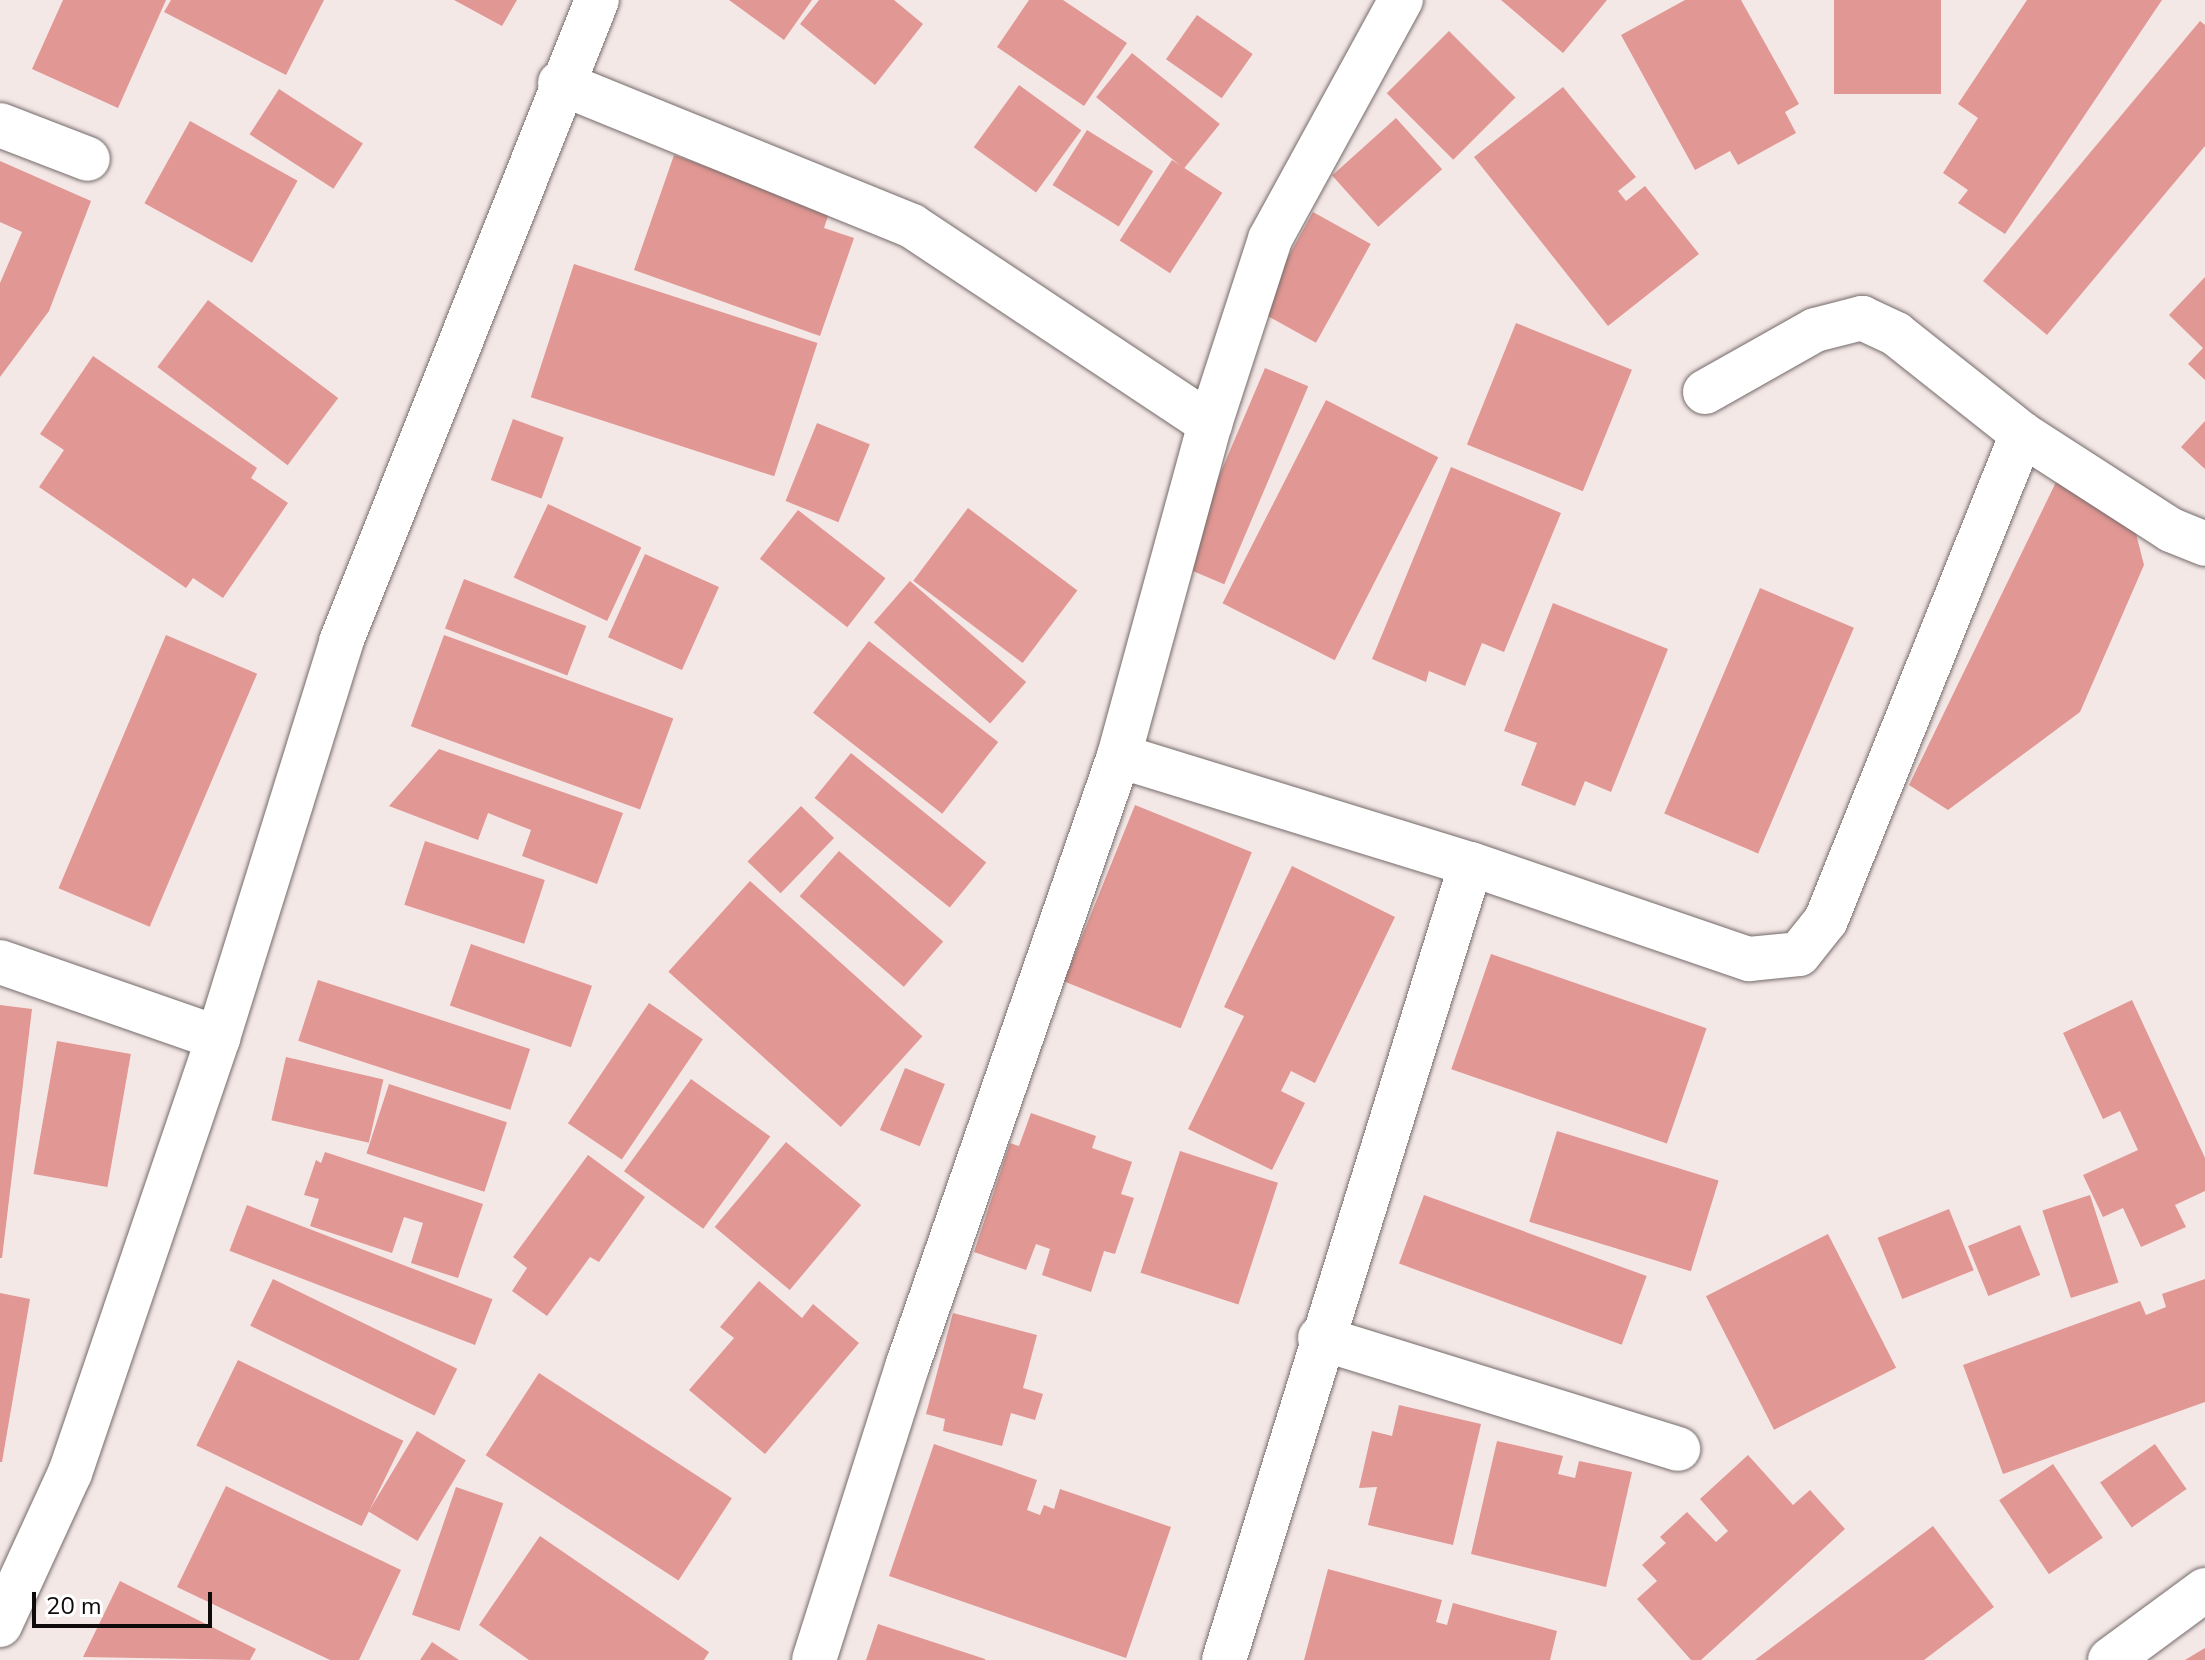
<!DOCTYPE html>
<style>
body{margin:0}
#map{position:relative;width:2205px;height:1660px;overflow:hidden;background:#f4e8e7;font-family:"Nunito Sans",sans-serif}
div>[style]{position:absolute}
.building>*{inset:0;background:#e19793;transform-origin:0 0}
.roads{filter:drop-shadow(0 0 2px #756b6a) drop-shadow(0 0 2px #756b6a)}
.minor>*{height:44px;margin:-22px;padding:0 22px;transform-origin:22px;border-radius:22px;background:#fff}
span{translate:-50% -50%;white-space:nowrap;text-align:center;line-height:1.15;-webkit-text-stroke:8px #fff;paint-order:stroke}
.scale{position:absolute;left:32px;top:1592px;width:180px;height:36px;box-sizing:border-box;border:4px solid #0f0b0b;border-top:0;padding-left:10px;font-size:24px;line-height:28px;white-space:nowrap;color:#0f0b0b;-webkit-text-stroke:6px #fff;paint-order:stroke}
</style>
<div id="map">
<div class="building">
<div style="clip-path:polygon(63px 0,166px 0,118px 108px,32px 69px)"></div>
<div style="clip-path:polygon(171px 0,324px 0,286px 75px,164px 12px)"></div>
<div style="clip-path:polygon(454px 0,517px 0,502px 26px)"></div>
<div style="clip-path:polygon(729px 0,812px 0,784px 40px)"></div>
<div style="clip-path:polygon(819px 0,894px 0,923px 24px,875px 85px,800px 24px)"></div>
<div style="clip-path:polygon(1029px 0,1063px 0,1127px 43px,1084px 106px,997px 47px)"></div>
<div style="clip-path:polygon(1501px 0,1607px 0,1563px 53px)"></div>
<div style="clip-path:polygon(1685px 0,1741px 0,1799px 104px,1785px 112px,1796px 133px,1738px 165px,1730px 151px,1695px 170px,1621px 35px)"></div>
<div style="left:1834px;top:0;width:107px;height:94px"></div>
<div style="clip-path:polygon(2027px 0,2162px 0,2005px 234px,1958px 203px,1968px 190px,1943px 173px,1978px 118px,1958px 104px)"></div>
<div style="left:1197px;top:15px;width:68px;height:54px;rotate:35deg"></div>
<div style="clip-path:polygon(2200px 21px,2205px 25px,2205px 146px,2047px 335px,1983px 281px)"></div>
<div style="left:1449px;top:31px;width:94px;height:88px;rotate:45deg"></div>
<div style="left:1132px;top:53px;width:113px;height:57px;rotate:39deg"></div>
<div style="left:1019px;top:85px;width:77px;height:77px;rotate:36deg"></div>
<div style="clip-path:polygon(1563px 87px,1636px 177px,1618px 191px,1626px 201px,1645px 186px,1699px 254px,1608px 326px,1474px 157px)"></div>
<div style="left:279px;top:89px;width:100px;height:54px;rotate:33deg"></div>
<div style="left:1396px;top:118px;width:69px;height:86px;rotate:48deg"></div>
<div style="left:190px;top:121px;width:123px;height:94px;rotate:29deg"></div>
<div style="left:1087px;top:130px;width:78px;height:65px;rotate:32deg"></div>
<div style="clip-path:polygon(674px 155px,830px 210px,824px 228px,854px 238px,820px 336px,634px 270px)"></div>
<div style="left:1172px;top:160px;width:60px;height:96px;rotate:33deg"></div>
<div style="clip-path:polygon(0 161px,91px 201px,49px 311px,0 377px,0 283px,22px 232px,0 222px)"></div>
<div style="left:1313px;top:212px;width:66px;height:113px;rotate:29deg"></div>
<div style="left:574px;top:264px;width:256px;height:140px;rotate:18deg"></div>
<div style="clip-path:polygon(2205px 277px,2205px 380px,2188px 364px,2203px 348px,2169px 315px)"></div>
<div style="left:208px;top:300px;width:163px;height:84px;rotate:37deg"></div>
<div style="left:1516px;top:323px;width:125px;height:131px;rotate:22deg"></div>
<div style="clip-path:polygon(93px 356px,257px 468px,251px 478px,288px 503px,223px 598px,193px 578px,186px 588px,39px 487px,64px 450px,40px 434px)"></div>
<div style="left:1265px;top:368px;width:47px;height:215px;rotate:23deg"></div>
<div style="left:1326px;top:400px;width:126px;height:228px;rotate:27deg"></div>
<div style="left:513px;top:419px;width:54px;height:65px;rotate:20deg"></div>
<div style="clip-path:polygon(2205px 421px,2205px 469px,2181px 447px)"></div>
<div style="left:817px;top:423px;width:57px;height:84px;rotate:22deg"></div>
<div style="clip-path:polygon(1451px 467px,1561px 513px,1504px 652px,1482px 643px,1465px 686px,1429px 671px,1426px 682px,1372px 659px)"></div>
<div style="clip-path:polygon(2057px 480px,2131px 514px,2144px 565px,2080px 712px,1948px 810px,1909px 785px)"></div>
<div style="left:548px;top:504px;width:103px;height:81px;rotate:25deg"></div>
<div style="left:968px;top:508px;width:137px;height:91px;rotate:37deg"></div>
<div style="left:798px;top:510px;width:111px;height:62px;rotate:38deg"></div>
<div style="left:645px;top:554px;width:81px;height:91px;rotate:24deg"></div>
<div style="left:464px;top:579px;width:131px;height:53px;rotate:21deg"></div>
<div style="left:910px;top:581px;width:154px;height:55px;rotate:41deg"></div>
<div style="left:1760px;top:588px;width:102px;height:245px;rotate:23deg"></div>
<div style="clip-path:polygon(1553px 603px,1668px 649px,1611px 792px,1585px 781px,1575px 806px,1521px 785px,1537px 743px,1504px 731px)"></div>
<div style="left:166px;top:635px;width:99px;height:275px;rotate:23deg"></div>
<div style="left:444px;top:635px;width:244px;height:97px;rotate:20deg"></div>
<div style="left:869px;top:641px;width:164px;height:91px;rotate:38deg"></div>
<div style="clip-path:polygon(439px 749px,623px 813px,597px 884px,522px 856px,531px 830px,488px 813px,478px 840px,389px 806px)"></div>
<div style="left:851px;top:753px;width:174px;height:58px;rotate:39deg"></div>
<div style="left:1135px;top:805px;width:126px;height:190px;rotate:22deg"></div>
<div style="left:801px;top:806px;width:46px;height:77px;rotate:44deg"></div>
<div style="left:425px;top:841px;width:126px;height:67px;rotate:18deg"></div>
<div style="left:839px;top:851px;width:138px;height:60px;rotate:41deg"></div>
<div style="clip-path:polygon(1292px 866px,1395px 917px,1315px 1083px,1291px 1071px,1281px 1091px,1305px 1103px,1272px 1170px,1188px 1129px,1244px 1016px,1224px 1007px)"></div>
<div style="left:750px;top:881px;width:232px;height:122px;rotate:42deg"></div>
<div style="left:471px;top:944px;width:128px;height:65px;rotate:19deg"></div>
<div style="left:1491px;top:954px;width:228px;height:122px;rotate:19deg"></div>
<div style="left:318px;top:980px;width:223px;height:64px;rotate:18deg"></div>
<div style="clip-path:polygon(2132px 1000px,2205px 1158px,2205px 1191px,2175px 1205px,2186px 1227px,2141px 1247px,2123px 1208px,2103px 1217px,2083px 1175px,2138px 1150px,2120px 1111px,2103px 1119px,2063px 1033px)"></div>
<div style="left:649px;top:1003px;width:65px;height:145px;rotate:34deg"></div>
<div style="clip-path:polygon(0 1005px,32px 1009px,2px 1258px,0 1258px)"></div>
<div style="left:57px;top:1041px;width:75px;height:135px;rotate:10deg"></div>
<div style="left:286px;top:1057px;width:100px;height:65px;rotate:13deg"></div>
<div style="left:905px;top:1068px;width:43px;height:67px;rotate:22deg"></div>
<div style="left:691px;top:1079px;width:98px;height:114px;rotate:36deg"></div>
<div style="left:389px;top:1084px;width:124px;height:73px;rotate:18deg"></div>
<div style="clip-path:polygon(1031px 1113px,1096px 1136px,1092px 1148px,1132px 1162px,1121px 1194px,1134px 1198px,1115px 1254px,1104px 1251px,1091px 1292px,1042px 1275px,1050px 1249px,1036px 1244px,1026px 1270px,974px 1252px,1010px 1143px,1019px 1146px)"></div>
<div style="left:1557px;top:1131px;width:169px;height:95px;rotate:17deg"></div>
<div style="left:786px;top:1142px;width:98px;height:111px;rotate:40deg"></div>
<div style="left:1180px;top:1151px;width:103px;height:128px;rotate:18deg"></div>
<div style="clip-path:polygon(325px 1152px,483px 1204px,458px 1278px,411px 1263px,423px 1223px,404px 1217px,392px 1253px,310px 1226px,319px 1199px,304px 1195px,316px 1160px,321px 1163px)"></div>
<div style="clip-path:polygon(588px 1155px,645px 1197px,599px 1262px,590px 1257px,547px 1316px,512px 1291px,527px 1268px,513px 1257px)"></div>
<div style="left:1424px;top:1195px;width:237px;height:73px;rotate:20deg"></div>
<div style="left:2090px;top:1195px;width:92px;height:50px;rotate:72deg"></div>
<div style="left:247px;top:1205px;width:263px;height:49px;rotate:21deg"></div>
<div style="left:1949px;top:1209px;width:66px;height:77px;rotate:68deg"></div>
<div style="left:2020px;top:1225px;width:54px;height:56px;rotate:68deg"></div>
<div style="left:1828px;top:1234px;width:150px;height:137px;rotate:63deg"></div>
<div style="left:273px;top:1279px;width:205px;height:52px;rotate:26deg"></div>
<div style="clip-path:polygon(2205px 1279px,2205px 1402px,2003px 1474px,1963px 1365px,2140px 1301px,2146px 1315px,2166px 1307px,2162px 1294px)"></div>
<div style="clip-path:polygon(759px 1281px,802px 1318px,813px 1304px,859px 1343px,765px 1454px,689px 1390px,734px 1338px,720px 1327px)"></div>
<div style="clip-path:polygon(0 1293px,30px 1299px,2px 1462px,0 1462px)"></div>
<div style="clip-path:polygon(953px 1313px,1037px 1335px,1023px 1388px,1043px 1394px,1035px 1420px,1011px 1413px,1002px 1446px,943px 1431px,945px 1419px,926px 1414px)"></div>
<div style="left:238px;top:1360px;width:184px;height:95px;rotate:26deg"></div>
<div style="left:539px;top:1373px;width:230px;height:98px;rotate:33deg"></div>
<div style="clip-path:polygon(1399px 1405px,1481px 1424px,1453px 1545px,1368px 1525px,1377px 1487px,1359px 1488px,1372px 1431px,1392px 1436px)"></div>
<div style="left:417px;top:1431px;width:57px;height:94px;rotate:31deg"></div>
<div style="clip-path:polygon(1497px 1441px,1563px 1456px,1558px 1474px,1575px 1478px,1579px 1461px,1632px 1472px,1606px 1587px,1471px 1554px)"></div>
<div style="clip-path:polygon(934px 1444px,1037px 1480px,1027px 1510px,1040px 1515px,1044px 1505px,1054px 1509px,1060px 1489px,1171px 1527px,1126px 1658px,889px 1576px)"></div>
<div style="left:2155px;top:1444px;width:55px;height:67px;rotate:55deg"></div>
<div style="clip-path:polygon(1748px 1455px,1793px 1505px,1810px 1490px,1845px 1529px,1701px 1660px,1691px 1660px,1637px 1599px,1657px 1581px,1642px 1565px,1666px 1543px,1660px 1537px,1687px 1512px,1716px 1542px,1728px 1531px,1700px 1499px)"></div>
<div style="left:2053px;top:1464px;width:89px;height:65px;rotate:56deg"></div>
<div style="clip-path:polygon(226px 1486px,401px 1570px,359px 1660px,330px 1660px,177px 1587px)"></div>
<div style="left:456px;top:1487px;width:50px;height:135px;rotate:19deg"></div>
<div style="clip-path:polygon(1933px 1526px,1994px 1607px,1924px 1660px,1755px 1660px)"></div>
<div style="clip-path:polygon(540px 1536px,709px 1652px,704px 1660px,529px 1660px,479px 1625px)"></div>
<div style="clip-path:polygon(1328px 1569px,1442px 1600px,1436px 1622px,1447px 1625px,1453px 1603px,1557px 1631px,1550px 1660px,1304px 1660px)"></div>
<div style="clip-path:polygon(120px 1581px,256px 1649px,250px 1660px,83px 1657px)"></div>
<div style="clip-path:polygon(878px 1624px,985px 1659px,985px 1660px,866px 1660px)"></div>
<div style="clip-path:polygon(432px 1642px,459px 1660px,420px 1660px)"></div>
<div style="clip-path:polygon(2205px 1648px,2205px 1660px,2185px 1660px)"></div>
</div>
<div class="roads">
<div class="minor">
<div style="left:560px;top:83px;width:380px;rotate:22.1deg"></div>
<div style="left:912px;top:226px;width:358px;rotate:33.6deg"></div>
<div style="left:0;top:125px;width:94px;rotate:21.1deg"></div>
<div style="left:1705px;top:392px;width:126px;rotate:-29.4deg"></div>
<div style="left:1815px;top:330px;width:49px;rotate:-14.3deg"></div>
<div style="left:1862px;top:318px;width:38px;rotate:25deg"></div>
<div style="left:1896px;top:334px;width:161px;rotate:38.4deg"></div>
<div style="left:2022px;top:434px;width:177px;rotate:32.8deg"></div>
<div style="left:2171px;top:530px;width:37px;rotate:22deg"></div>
<div style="left:1119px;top:756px;width:368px;rotate:17.1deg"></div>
<div style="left:1471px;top:864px;width:294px;rotate:18.9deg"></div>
<div style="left:1749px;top:959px;width:50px;rotate:-5.7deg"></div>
<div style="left:1799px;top:954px;width:43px;rotate:-51.5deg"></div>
<div style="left:1826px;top:920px;width:524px;rotate:-68.04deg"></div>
<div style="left:0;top:962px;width:231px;rotate:19.2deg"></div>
<div style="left:1320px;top:1338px;width:375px;rotate:17.2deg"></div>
<div style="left:0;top:1625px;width:167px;rotate:-65.3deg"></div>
<div style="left:70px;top:1473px;width:459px;rotate:-71.2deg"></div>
<div style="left:218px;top:1038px;width:415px;rotate:-72.7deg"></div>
<div style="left:341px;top:642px;width:691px;rotate:-68.26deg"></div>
<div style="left:814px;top:1660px;width:311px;rotate:-72.4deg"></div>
<div style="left:908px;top:1364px;width:644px;rotate:-70.86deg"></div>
<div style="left:1119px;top:756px;width:344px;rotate:-74.7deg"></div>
<div style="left:1210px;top:424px;width:194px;rotate:-72deg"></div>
<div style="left:1270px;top:239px;width:273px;rotate:-61.3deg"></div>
<div style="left:1224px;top:1660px;width:833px;rotate:-72.76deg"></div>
<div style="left:2110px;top:1660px;width:118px;rotate:-36.4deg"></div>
</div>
</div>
<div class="scale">20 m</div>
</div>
